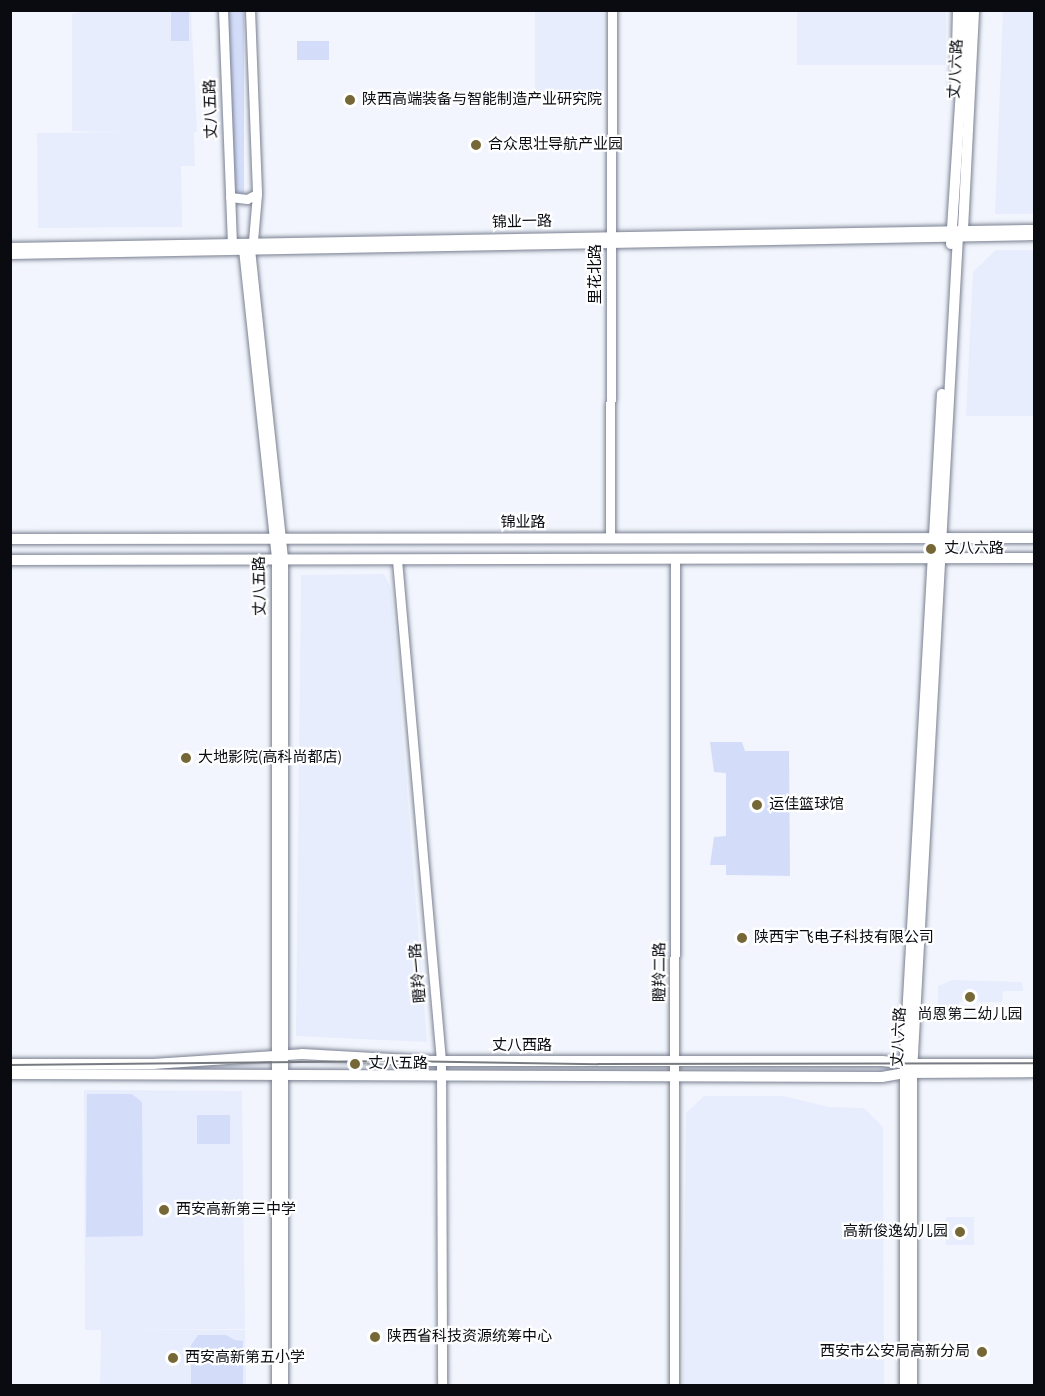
<!DOCTYPE html>
<meta charset="utf-8">
<style>
body{margin:0}
#map{position:relative;width:1045px;height:1396px;overflow:hidden;background:#f2f5fd;font-family:"Source Sans 3","Noto Sans SC",sans-serif}
div>[style]{position:absolute}
.built>*{inset:0;background:#e7edfd;transform-origin:0 0}
.green>*{inset:0;background:#d3ddfa;transform-origin:0 0}
.roads{filter:drop-shadow(0 0 2px #7a8091) drop-shadow(0 0 2px #7a8091)}
.tertiary>*{height:9px;margin:-4.5px;padding:0 4.5px;transform-origin:4.5px;border-radius:4.5px;background:#fff}
.secondary>*{height:10px;margin:-5px;padding:0 5px;transform-origin:5px;border-radius:5px;background:#fff}
.tram>*{height:1.5px;margin:-0.75px;padding:0 0.75px;transform-origin:0.75px;border-radius:0.75px;background:#777a81}
.dots>*{width:16px;height:16px;translate:-50% -50%;box-sizing:border-box;border:3px solid #fff;border-radius:50%}
span{translate:-50% -50%;white-space:nowrap;text-align:center;line-height:1.15;-webkit-text-stroke:4.5px #fff;paint-order:stroke}
.street-label{font-size:15px;color:#090b11}
.poi-label{font-size:15px;color:#090b11}
.left{translate:0 -50%;text-align:left}
.right{translate:-100% -50%;text-align:right}
.frame{position:absolute;inset:0;border:12px solid #090b11;pointer-events:none}
</style>
<div id="map">
<div class="built">
<div style="clip-path:polygon(89px 10px,191px 11px,197px 132px,194px 132px,195px 166px,181px 166px,182px 227px,38px 228px,37px 133px,123px 132px,72px 131px,72px 14px)"></div>
<div style="left:535px;top:11px;width:68px;height:86px"></div>
<div style="left:797px;top:11px;width:149px;height:54px"></div>
<div style="clip-path:polygon(1003px 11px,1034px 11px,1034px 214px,995px 214px)"></div>
<div style="clip-path:polygon(996px 250px,1034px 250px,1034px 416px,966px 416px,973px 272px)"></div>
<div style="clip-path:polygon(384px 574px,391px 589px,427px 1042px,296px 1036px,301px 575px)"></div>
<div style="clip-path:polygon(952px 980px,1022px 982px,1023px 991px,1003px 991px,1002px 1002px,959px 1002px,958px 1016px,938px 1016px,938px 986px)"></div>
<div style="clip-path:polygon(84px 1090px,242px 1091px,245px 1329px,120px 1330px,245px 1330px,246px 1385px,100px 1385px,101px 1330px,85px 1330px)"></div>
<div style="clip-path:polygon(704px 1096px,783px 1096px,829px 1107px,864px 1108px,883px 1127px,884px 1385px,683px 1385px,686px 1113px)"></div>
<div style="left:974px;top:1217px;width:28px;height:28px;rotate:90deg"></div>
</div>
<div class="green">
<div style="left:171px;top:11px;width:18px;height:30px"></div>
<div style="left:227px;top:11px;width:17px;height:183px"></div>
<div style="left:297px;top:41px;width:32px;height:19px"></div>
<div style="clip-path:polygon(710px 742px,742px 742px,745px 751px,789px 751px,790px 876px,726px 875px,726px 865px,710px 865px,714px 837px,726px 836px,726px 773px,714px 772px)"></div>
<div style="clip-path:polygon(87px 1094px,132px 1094px,142px 1102px,143px 1236px,86px 1237px)"></div>
<div style="left:230px;top:1115px;width:29px;height:33px;rotate:90deg"></div>
<div style="clip-path:polygon(198px 1335px,226px 1335px,235px 1340px,243px 1341px,243px 1385px,191px 1385px,191px 1345px)"></div>
</div>
<div class="roads">
<div class="tertiary">
<div style="left:223px;top:10px;width:232px;rotate:87.8deg"></div>
<div style="left:232px;top:242px;width:13px;rotate:32deg"></div>
<div style="left:243px;top:249px;width:313px;rotate:83.9deg"></div>
<div style="left:276px;top:560px;width:826px;rotate:90deg"></div>
<div style="left:250px;top:10px;width:184px;rotate:87.8deg"></div>
<div style="left:257px;top:194px;width:47px;rotate:94.9deg"></div>
<div style="left:253px;top:241px;width:9px;rotate:111deg"></div>
<div style="left:250px;top:249px;width:313px;rotate:83.9deg"></div>
<div style="left:283px;top:560px;width:826px;rotate:90deg"></div>
<div style="left:230px;top:197px;width:17px;rotate:7deg"></div>
<div style="left:247px;top:199px;width:11px;rotate:-27deg"></div>
<div style="left:10px;top:247px;width:1024px;rotate:-1.01deg"></div>
<div style="left:10px;top:254px;width:1024px;rotate:-1.06deg"></div>
<div style="left:610px;top:538px;width:528px;rotate:-89.78deg"></div>
<div style="left:397px;top:560px;width:503px;rotate:84.98deg"></div>
<div style="left:441px;top:1061px;width:325px;rotate:89.8deg"></div>
<div style="left:674px;top:1386px;width:827px;rotate:-89.93deg"></div>
</div>
<div class="secondary">
<div style="left:956px;top:91px;width:81px;rotate:-88.6deg"></div>
<div style="left:951px;top:244px;width:234px;rotate:-86.3deg"></div>
<div style="left:10px;top:539px;width:1024px;rotate:-0.06deg"></div>
<div style="left:10px;top:560px;width:1024px;rotate:-0.11deg"></div>
<div style="left:10px;top:1064px;width:143px"></div>
<div style="left:153px;top:1064px;width:149px;rotate:-3.8deg"></div>
<div style="left:302px;top:1054px;width:125px;rotate:3.2deg"></div>
<div style="left:427px;top:1061px;width:455px"></div>
<div style="left:882px;top:1061px;width:31px;rotate:6deg"></div>
<div style="left:913px;top:1064px;width:121px"></div>
<div style="left:10px;top:1074px;width:872px;rotate:0.2deg"></div>
<div style="left:882px;top:1077px;width:23px;rotate:-10deg"></div>
<div style="left:905px;top:1073px;width:129px;rotate:-0.4deg"></div>
<div style="left:905px;top:1386px;width:333px;rotate:-90deg"></div>
<div style="left:905px;top:1053px;width:660px;rotate:-86.79deg"></div>
<div style="left:912px;top:1386px;width:314px;rotate:-90deg"></div>
<div style="left:912px;top:1072px;width:837px;rotate:-86.85deg"></div>
<div style="left:958px;top:236px;width:9px;rotate:-54deg"></div>
<div style="left:963px;top:229px;width:219px;rotate:-87.1deg"></div>
</div>
</div>
<div class="tram">
<div style="left:10px;top:1065px;width:386px;rotate:-0.6deg"></div>
<div style="left:396px;top:1061px;width:202px;rotate:0.9deg"></div>
<div style="left:598px;top:1064px;width:436px;rotate:-0.1deg"></div>
</div>
<div class="dots">
<div style="left:350px;top:100px;background:#766836"></div>
<div style="left:476px;top:145px;background:#766836"></div>
<div style="left:931px;top:549px;background:#766836"></div>
<div style="left:186px;top:758px;background:#766836"></div>
<div style="left:757px;top:805px;background:#766836"></div>
<div style="left:742px;top:938px;background:#766836"></div>
<div style="left:970px;top:997px;background:#766836"></div>
<div style="left:355px;top:1064px;background:#766836"></div>
<div style="left:164px;top:1210px;background:#766836"></div>
<div style="left:960px;top:1232px;background:#766836"></div>
<div style="left:375px;top:1337px;background:#766836"></div>
<div style="left:982px;top:1352px;background:#766836"></div>
<div style="left:173px;top:1358px;background:#766836"></div>
</div>
<div class="street-label">
<span style="left:956px;top:69px;rotate:-87deg">丈八六路</span>
<span style="left:211px;top:109px;rotate:-92deg">丈八五路</span>
<span style="left:522px;top:222px;rotate:-1deg">锦业一路</span>
<span style="left:596px;top:274px;rotate:-90deg">里花北路</span>
<span style="left:523px;top:523px">锦业路</span>
<span style="left:260px;top:586px;rotate:-91deg">丈八五路</span>
<span style="left:660px;top:972px;rotate:-90deg">瞪羚二路</span>
<span style="left:418px;top:973px;rotate:-95deg">瞪羚一路</span>
<span style="left:899px;top:1037px;rotate:-87deg">丈八六路</span>
<span style="left:522px;top:1046px">丈八西路</span>
</div>
<div class="poi-label">
<span class="left" style="left:362px;top:100px">陕西高端装备与智能制造产业研究院</span>
<span class="left" style="left:488px;top:145px">合众思壮导航产业园</span>
<span class="left" style="left:944px;top:549px">丈八六路</span>
<span class="left" style="left:198px;top:758px">大地影院(高科尚都店)</span>
<span class="left" style="left:769px;top:805px">运佳篮球馆</span>
<span class="left" style="left:754px;top:938px">陕西宇飞电子科技有限公司</span>
<span style="left:970px;top:1015px">尚恩第二幼儿园</span>
<span class="left" style="left:368px;top:1064px">丈八五路</span>
<span class="left" style="left:176px;top:1210px">西安高新第三中学</span>
<span class="right" style="left:948px;top:1232px">高新俊逸幼儿园</span>
<span class="left" style="left:387px;top:1337px">陕西省科技资源统筹中心</span>
<span class="right" style="left:970px;top:1352px">西安市公安局高新分局</span>
<span class="left" style="left:185px;top:1358px">西安高新第五小学</span>
</div>
<div class="frame"></div>
</div>
